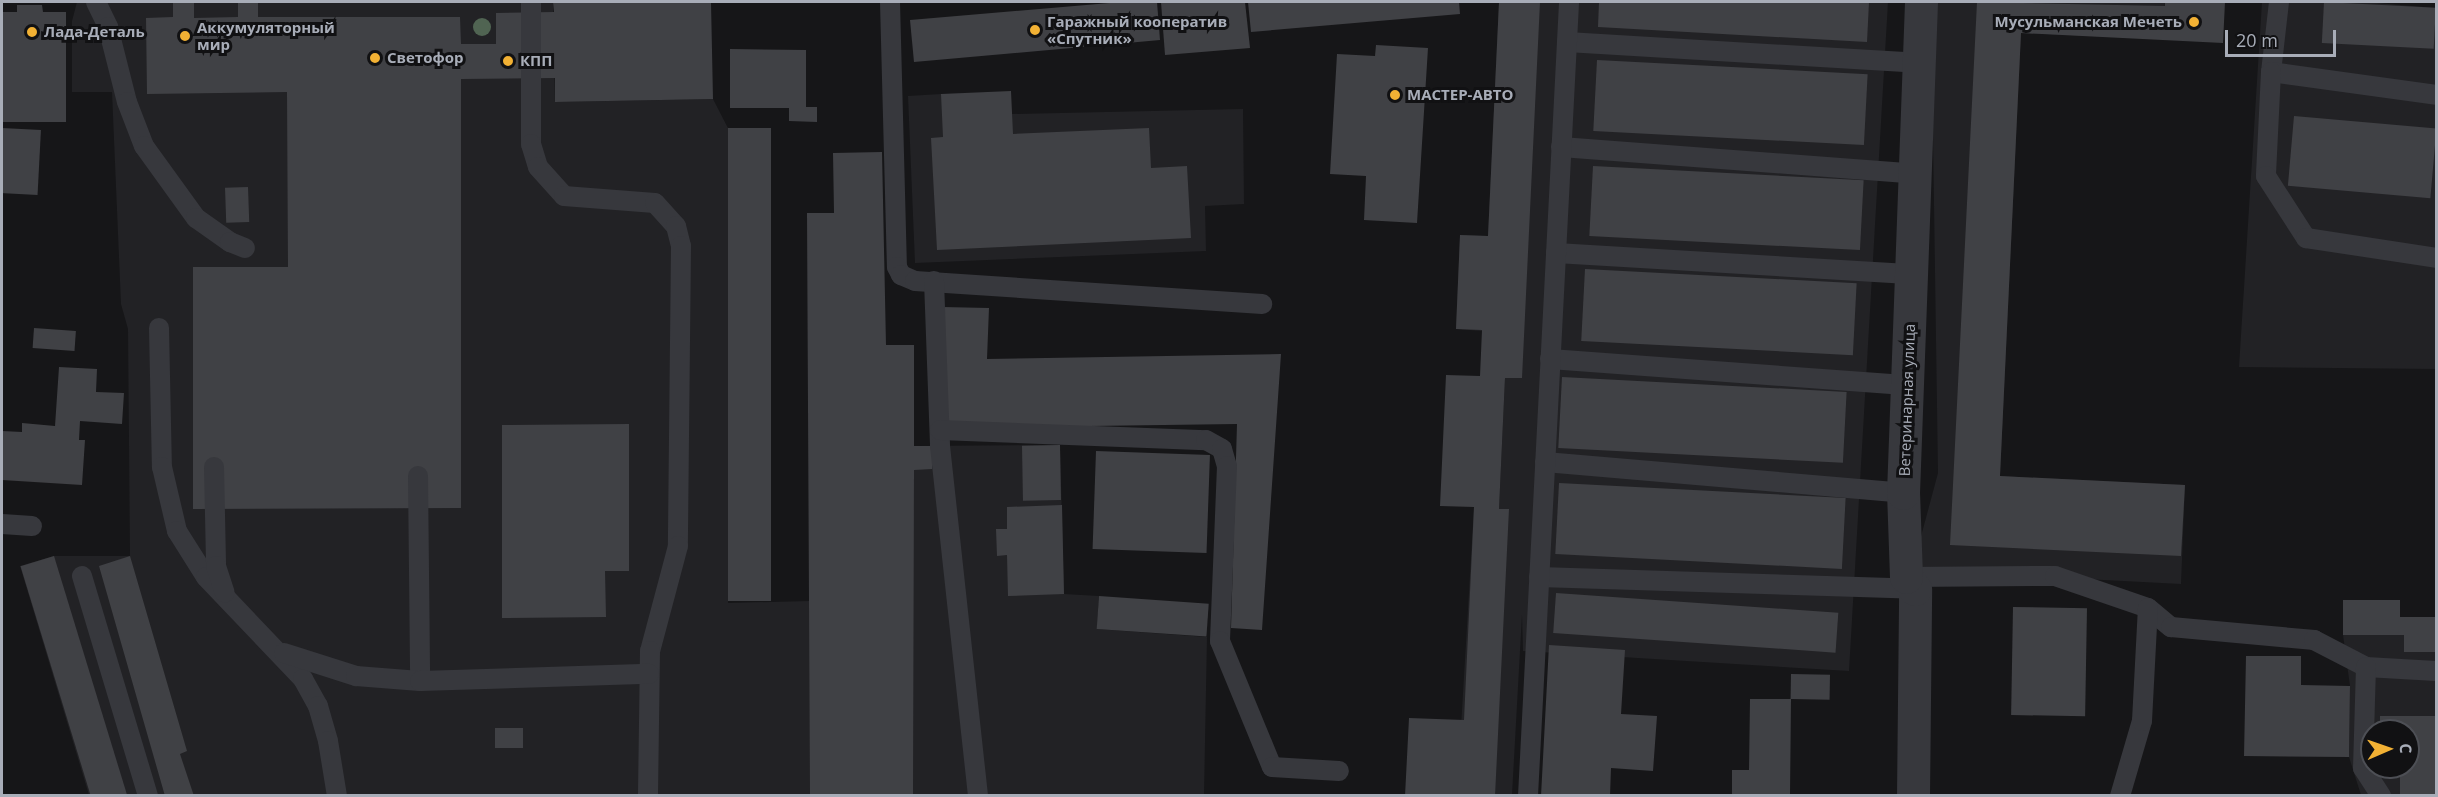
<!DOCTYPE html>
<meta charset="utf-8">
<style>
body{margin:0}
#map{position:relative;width:2438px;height:797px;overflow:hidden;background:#161618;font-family:"Open Sans",sans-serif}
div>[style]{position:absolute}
.built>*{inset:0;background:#222225}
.building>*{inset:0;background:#404145;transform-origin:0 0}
.service>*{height:20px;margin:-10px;padding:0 10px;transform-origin:10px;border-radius:10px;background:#37383d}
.minor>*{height:33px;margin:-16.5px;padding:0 16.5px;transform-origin:16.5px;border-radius:16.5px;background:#37383d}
.trees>*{width:18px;height:18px;margin:-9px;border-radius:50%;background:#506452}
.dots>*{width:16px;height:16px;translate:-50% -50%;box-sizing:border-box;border:3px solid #111113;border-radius:50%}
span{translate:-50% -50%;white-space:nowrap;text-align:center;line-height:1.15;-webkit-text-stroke:6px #111113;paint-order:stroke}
.poi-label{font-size:15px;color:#a8adb8;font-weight:700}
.left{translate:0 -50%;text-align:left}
.right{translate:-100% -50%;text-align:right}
.street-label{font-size:15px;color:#a8adb8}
.frame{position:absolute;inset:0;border:3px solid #a8adb8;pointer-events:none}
.north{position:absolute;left:2360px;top:719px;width:60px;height:60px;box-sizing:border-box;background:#111113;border:2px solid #4d4f55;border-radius:50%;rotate:88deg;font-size:16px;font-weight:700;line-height:24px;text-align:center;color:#a8adb8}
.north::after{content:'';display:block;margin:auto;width:21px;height:27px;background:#f2b134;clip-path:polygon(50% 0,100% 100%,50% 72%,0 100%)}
.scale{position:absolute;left:2225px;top:30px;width:111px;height:27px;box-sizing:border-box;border:3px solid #a8adb8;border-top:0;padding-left:8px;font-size:18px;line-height:21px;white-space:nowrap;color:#a8adb8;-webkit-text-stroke:4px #111113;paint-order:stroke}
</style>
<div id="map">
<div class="built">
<div style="clip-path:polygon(77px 2px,553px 2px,555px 102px,713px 99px,730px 132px,728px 603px,809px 601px,809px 518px,914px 510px,914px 446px,1060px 445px,1064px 594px,1099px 596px,1097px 629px,1207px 637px,1204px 795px,89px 795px,20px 566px,54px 556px,130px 556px,128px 329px,121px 304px,112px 92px,72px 92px,72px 21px)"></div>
<div style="clip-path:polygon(1499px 2px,1888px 2px,1849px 671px,1523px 651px,1522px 615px,1512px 795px,1457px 795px,1474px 507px,1499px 508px,1505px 378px,1482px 331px,1456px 329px,1460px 235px,1488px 236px)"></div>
<div style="clip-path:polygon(1931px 2px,2165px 2px,2163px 39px,2021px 33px,2000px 476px,2185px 485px,2181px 584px,1912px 570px,1938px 473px)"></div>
<div style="clip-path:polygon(2262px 2px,2365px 2px,2436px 8px,2436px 369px,2239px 367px)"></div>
<div style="clip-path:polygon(941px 94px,1012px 114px,1243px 109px,1244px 204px,1205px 206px,1206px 251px,915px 263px,908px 96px)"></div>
<div style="clip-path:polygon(evenodd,2343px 600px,2400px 600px,2400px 617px,2436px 617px,2436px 795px,2361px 795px,2349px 757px,2350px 686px,2343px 635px,2343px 600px,2372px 731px,2408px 731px,2408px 767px,2372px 767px,2372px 731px)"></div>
</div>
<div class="building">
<div style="clip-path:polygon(173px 2px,194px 2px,194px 18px,238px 17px,238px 2px,258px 2px,258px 17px,460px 17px,461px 44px,496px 44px,496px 13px,554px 12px,553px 2px,711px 2px,713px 99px,555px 102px,555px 78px,461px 79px,461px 508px,193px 509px,193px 267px,288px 267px,287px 92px,147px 94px,146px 18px,173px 17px)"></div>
<div style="clip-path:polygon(1121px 2px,1157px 2px,1160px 40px,914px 62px,910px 20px)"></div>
<div style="clip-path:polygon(1161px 2px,1245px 2px,1250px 48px,1165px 55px)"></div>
<div style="clip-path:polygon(1248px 2px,1459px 2px,1460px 14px,1251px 32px)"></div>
<div style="clip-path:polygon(1499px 2px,1540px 2px,1522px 378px,1505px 378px,1499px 509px,1509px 509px,1495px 796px,1405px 796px,1409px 718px,1464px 720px,1474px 507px,1440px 506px,1446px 375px,1480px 376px,1482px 330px,1456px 329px,1460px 235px,1488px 236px)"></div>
<div style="clip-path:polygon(1599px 2px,1869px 2px,1867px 42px,1598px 27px)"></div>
<div style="clip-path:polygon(1977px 2px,2165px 6px,2165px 2px,2225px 2px,2223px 43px,2021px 33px,2000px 476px,2185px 485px,2181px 556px,1950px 545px)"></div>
<div style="left:2324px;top:2px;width:112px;height:41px;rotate:3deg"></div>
<div style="clip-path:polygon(17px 5px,42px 5px,43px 12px,66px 12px,66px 122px,2px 122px,2px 12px,17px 12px)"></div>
<div style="clip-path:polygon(1376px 45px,1428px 48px,1417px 223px,1364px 220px,1366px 176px,1330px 174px,1337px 54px,1375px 56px)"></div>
<div style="clip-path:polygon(730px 49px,806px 50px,806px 107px,817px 107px,817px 122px,789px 121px,789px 108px,730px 108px)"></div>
<div style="left:1597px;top:60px;width:271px;height:71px;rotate:3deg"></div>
<div style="clip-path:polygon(1011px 91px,1013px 134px,1149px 128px,1151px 168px,1187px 166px,1191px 238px,937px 250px,931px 138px,943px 137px,941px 94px)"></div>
<div style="left:2294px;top:116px;width:143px;height:70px;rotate:5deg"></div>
<div style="left:2px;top:128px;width:39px;height:65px;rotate:3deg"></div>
<div style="left:728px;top:128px;width:43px;height:473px"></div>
<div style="clip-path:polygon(882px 152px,886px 345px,914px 345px,914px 446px,932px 446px,932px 469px,914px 470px,913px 796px,810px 796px,807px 213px,834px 213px,833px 153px)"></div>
<div style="left:1593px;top:166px;width:271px;height:70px;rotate:3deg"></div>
<div style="left:248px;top:187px;width:35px;height:23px;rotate:88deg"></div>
<div style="left:1585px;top:269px;width:272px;height:72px;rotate:3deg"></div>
<div style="clip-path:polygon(942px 307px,989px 308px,987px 359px,1281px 354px,1262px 630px,1231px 628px,1237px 424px,948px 428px)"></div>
<div style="left:34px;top:328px;width:42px;height:20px;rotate:4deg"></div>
<div style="clip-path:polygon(59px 367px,97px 369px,96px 392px,124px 393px,122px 424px,80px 421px,79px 440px,85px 440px,82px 485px,2px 480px,2px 431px,22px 432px,22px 423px,55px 426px)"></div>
<div style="left:1562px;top:377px;width:285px;height:71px;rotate:3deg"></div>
<div style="clip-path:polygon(629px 424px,629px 571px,605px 571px,606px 617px,502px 618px,502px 425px)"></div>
<div style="left:1060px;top:445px;width:55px;height:38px;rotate:89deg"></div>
<div style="left:1096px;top:451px;width:114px;height:98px;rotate:2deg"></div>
<div style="left:1559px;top:483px;width:287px;height:71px;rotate:3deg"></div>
<div style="clip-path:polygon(1062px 505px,1064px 594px,1008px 596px,1007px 555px,997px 556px,996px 529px,1007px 529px,1007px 507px)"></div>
<div style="left:54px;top:556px;width:251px;height:35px;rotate:73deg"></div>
<div style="clip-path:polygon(130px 556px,187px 751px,180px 754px,194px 796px,165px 796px,99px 566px)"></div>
<div style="left:1556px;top:593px;width:283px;height:40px;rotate:4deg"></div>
<div style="left:1099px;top:596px;width:110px;height:33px;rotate:4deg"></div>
<div style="clip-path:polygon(2343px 600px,2400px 600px,2400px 617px,2436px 617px,2436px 652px,2404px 652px,2404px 635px,2343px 635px)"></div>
<div style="left:2013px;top:607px;width:74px;height:108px;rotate:1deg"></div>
<div style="clip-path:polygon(1549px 645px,1625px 650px,1621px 714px,1657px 716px,1653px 771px,1611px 768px,1610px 796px,1541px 796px)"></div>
<div style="clip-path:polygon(2246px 656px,2301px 656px,2301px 685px,2350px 686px,2349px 757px,2244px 756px)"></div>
<div style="left:1791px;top:674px;width:39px;height:25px;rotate:1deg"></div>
<div style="clip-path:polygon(1750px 699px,1791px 699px,1790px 796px,1732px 796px,1732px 770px,1749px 770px)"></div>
<div style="clip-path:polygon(2380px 716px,2436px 716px,2436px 796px,2400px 796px,2400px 767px,2408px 767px,2408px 731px,2380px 731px)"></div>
<div style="left:495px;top:728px;width:28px;height:20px"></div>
</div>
<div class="service">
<div style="left:96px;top:2px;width:28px;rotate:64deg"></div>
<div style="left:108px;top:27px;width:77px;rotate:75.8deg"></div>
<div style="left:127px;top:102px;width:47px;rotate:68.9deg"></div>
<div style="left:144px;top:146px;width:89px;rotate:54.2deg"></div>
<div style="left:196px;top:218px;width:42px;rotate:35.2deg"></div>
<div style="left:230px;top:242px;width:16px;rotate:22deg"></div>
<div style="left:531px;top:2px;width:142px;rotate:90deg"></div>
<div style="left:531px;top:144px;width:24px;rotate:73deg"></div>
<div style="left:538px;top:167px;width:39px;rotate:48deg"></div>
<div style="left:564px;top:196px;width:91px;rotate:4.4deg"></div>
<div style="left:655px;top:203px;width:31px;rotate:48deg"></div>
<div style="left:676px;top:226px;width:21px;rotate:76deg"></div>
<div style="left:681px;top:246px;width:300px;rotate:90.6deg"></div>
<div style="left:678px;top:546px;width:109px;rotate:104.9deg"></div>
<div style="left:650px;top:651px;width:145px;rotate:90.8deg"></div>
<div style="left:890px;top:2px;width:265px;rotate:88.5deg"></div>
<div style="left:897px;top:267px;width:9px;rotate:63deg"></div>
<div style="left:901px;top:275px;width:15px;rotate:23deg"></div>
<div style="left:915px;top:281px;width:348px;rotate:3.8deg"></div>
<div style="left:2279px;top:2px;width:70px;rotate:96.5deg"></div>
<div style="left:2271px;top:72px;width:167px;rotate:7.9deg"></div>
<div style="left:1567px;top:42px;width:351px;rotate:3.4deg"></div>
<div style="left:2271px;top:72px;width:104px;rotate:92.8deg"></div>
<div style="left:2266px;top:176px;width:74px;rotate:57.2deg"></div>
<div style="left:2306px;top:238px;width:132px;rotate:8.7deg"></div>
<div style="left:1561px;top:147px;width:356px;rotate:4.3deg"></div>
<div style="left:1556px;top:253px;width:357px;rotate:3.4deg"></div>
<div style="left:934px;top:281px;width:165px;rotate:87.9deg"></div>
<div style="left:940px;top:446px;width:352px;rotate:83.8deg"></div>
<div style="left:159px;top:328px;width:139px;rotate:88.8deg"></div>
<div style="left:162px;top:467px;width:66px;rotate:76.8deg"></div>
<div style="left:177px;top:531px;width:54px;rotate:57.8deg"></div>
<div style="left:206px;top:577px;width:141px;rotate:46.4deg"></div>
<div style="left:303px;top:679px;width:31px;rotate:61deg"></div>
<div style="left:318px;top:706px;width:36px;rotate:74deg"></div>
<div style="left:328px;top:741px;width:56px;rotate:80.7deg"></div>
<div style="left:1550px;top:359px;width:359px;rotate:4.2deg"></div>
<div style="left:940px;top:430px;width:266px;rotate:2.2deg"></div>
<div style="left:1206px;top:440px;width:18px;rotate:29deg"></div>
<div style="left:1222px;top:449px;width:18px;rotate:74deg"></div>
<div style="left:1227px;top:466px;width:175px;rotate:92.3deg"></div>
<div style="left:1220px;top:641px;width:136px;rotate:67.6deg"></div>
<div style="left:1272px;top:767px;width:67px;rotate:3.4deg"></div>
<div style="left:1545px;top:462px;width:359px;rotate:4.9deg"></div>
<div style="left:214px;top:467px;width:99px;rotate:88.8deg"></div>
<div style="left:216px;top:566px;width:28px;rotate:72deg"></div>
<div style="left:418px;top:476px;width:205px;rotate:89.4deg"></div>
<div style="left:2px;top:524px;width:30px;rotate:4deg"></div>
<div style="left:82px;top:576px;width:230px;rotate:73.3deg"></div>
<div style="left:1539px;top:577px;width:376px;rotate:1.8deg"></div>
<div style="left:1906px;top:577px;width:149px;rotate:-0.4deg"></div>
<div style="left:2055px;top:576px;width:98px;rotate:19deg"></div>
<div style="left:2148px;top:608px;width:30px;rotate:40deg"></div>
<div style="left:2171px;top:627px;width:144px;rotate:5.2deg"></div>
<div style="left:2314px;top:640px;width:59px;rotate:27.4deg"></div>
<div style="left:2366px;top:667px;width:70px;rotate:3.3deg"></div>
<div style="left:284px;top:653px;width:76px;rotate:17.7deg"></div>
<div style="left:356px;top:676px;width:64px;rotate:4.5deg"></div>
<div style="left:420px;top:681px;width:229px;rotate:-1.8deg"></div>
<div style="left:2366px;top:667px;width:101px;rotate:91.7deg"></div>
<div style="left:2363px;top:768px;width:33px;rotate:57deg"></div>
<div style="left:1528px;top:796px;width:795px;rotate:-87.04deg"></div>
<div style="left:2120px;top:796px;width:78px;rotate:-73.7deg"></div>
<div style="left:2142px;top:721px;width:113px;rotate:-87deg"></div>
</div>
<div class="minor">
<div style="left:1913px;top:796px;width:207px;rotate:-89.4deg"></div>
<div style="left:1915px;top:589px;width:15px;rotate:-127deg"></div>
<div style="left:1906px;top:577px;width:84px;rotate:-92deg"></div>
<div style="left:1903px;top:493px;width:491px;rotate:-87.9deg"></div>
</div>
<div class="trees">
<div style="left:482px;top:27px"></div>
</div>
<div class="dots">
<div style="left:2194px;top:22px;background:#f2b134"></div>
<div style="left:1035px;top:30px;background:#f2b134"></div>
<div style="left:32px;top:32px;background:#f2b134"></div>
<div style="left:185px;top:36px;background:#f2b134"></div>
<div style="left:375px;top:58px;background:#f2b134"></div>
<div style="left:508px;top:61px;background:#f2b134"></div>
<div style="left:1395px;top:95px;background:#f2b134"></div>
</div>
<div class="poi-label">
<span class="left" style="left:1047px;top:30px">Гаражный кооператив<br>«Спутник»</span>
<span class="right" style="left:2182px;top:22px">Мусульманская Мечеть</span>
<span class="left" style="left:197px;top:36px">Аккумуляторный<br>мир</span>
<span class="left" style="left:44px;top:32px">Лада-Деталь</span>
<span class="left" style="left:387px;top:58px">Светофор</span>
<span class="left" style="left:520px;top:61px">КПП</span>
<span class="left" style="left:1407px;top:95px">МАСТЕР-АВТО</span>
</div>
<div class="street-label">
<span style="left:1907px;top:400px;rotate:-88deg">Ветеринарная улица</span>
</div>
<div class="frame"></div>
<div class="north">С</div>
<div class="scale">20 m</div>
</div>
